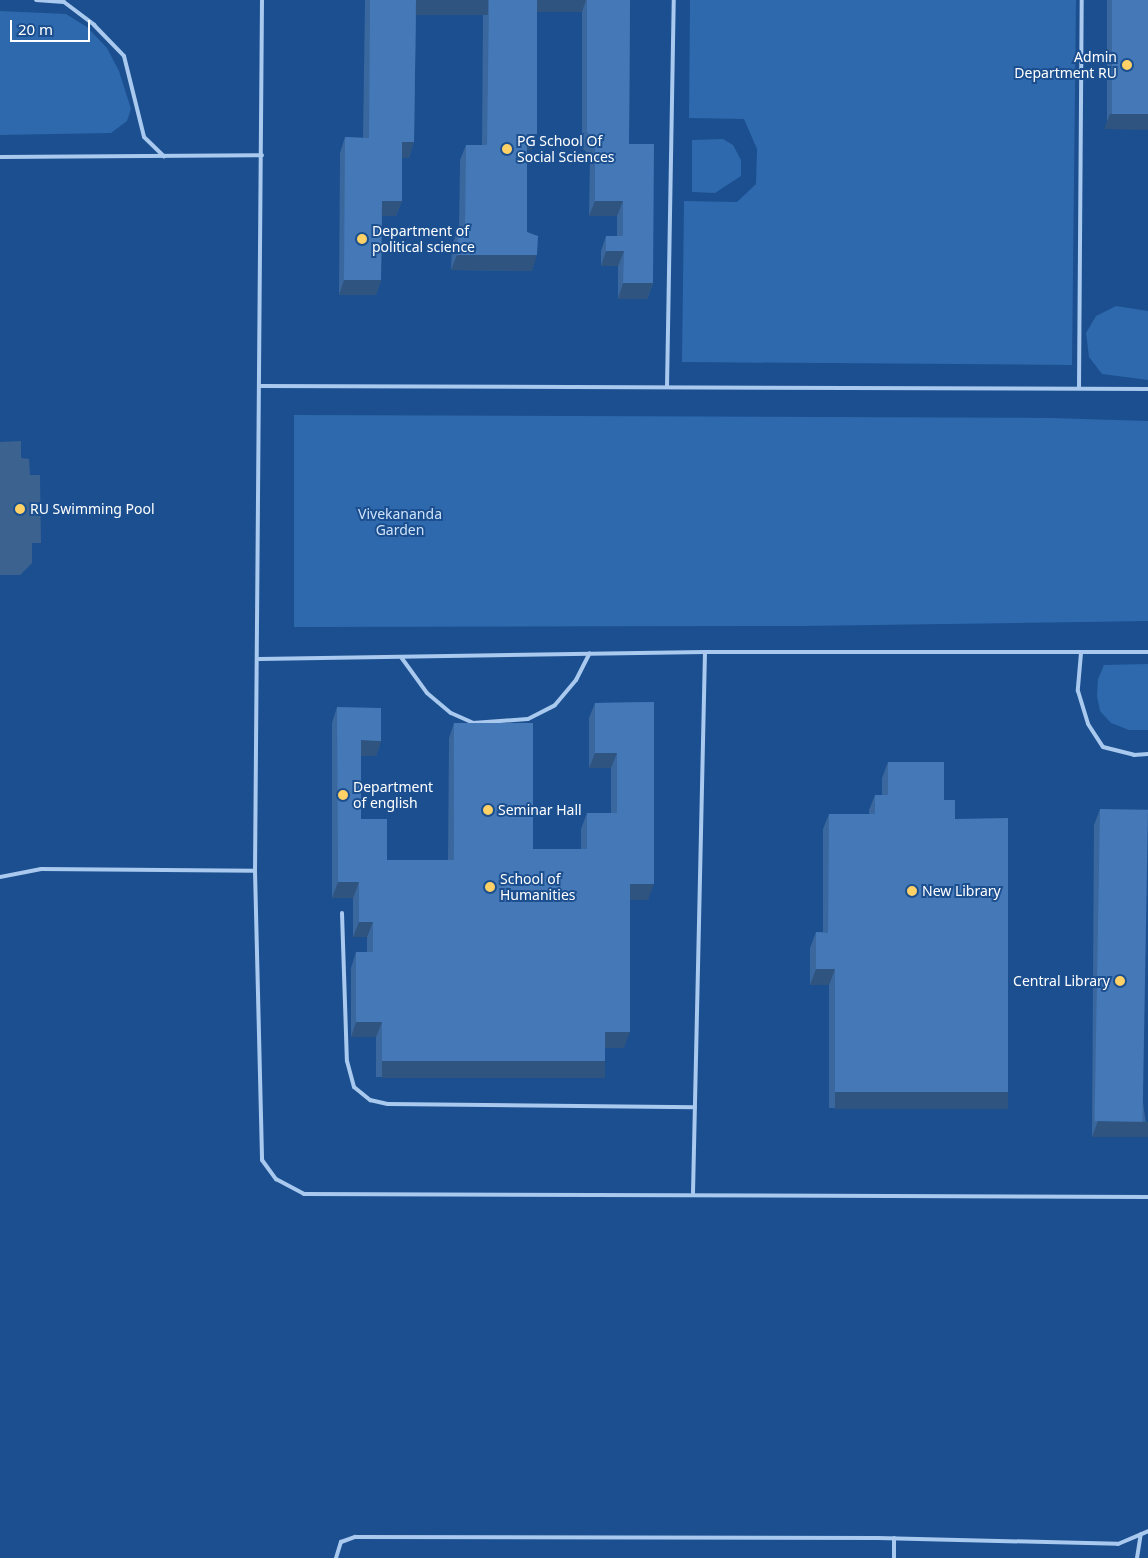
<!DOCTYPE html>
<style>
body{margin:0}
#map{position:relative;width:1148px;height:1558px;overflow:hidden;background:#1b4f8f;font-family:"Noto Sans",sans-serif}
div>[style]{position:absolute}
.green>*{inset:0;background:#2e69ad}
.water>*{inset:0;background:#3c6290}
.lane>*{height:4px;margin:-2px;padding:0 2px;transform-origin:2px;border-radius:2px;background:#a9c9ee}
.wall>*{inset:0;background:#3a679d;transform-origin:0 0}
.shaded-wall>*{inset:0;background:#305480;transform-origin:0 0}
.building>*{inset:0;background:#4478b7;transform-origin:0 0}
.dots>*{width:14px;height:14px;translate:-50% -50%;box-sizing:border-box;border:2px solid #1b4f8f;border-radius:50%}
span{translate:-50% -50%;white-space:nowrap;text-align:center;line-height:1.15;-webkit-text-stroke:4px #1b4f8f;paint-order:stroke}
.poi-label{font-size:14px;color:#fff}
.right{translate:-100% -50%;text-align:right}
.left{translate:0 -50%;text-align:left}
.park-label{font-size:14px;color:#cfe3fa}
.scale{position:absolute;left:10px;top:20px;width:80px;height:22px;box-sizing:border-box;border:2px solid #fff;border-top:0;padding-left:6px;font-size:15px;line-height:18px;white-space:nowrap;color:#fff;-webkit-text-stroke:4px #1b4f8f;paint-order:stroke}
</style>
<div id="map">
<div class="green">
<div style="clip-path:polygon(690px 0,1076px 0,1072px 365px,682px 362px,684px 201px,737px 202px,756px 184px,757px 149px,744px 119px,689px 118px)"></div>
<div style="clip-path:polygon(0 11px,66px 14px,87px 27px,107px 48px,119px 71px,131px 109px,127px 121px,111px 133px,0 135px)"></div>
<div style="clip-path:polygon(723px 139px,733px 145px,741px 160px,741px 176px,715px 193px,692px 192px,692px 140px)"></div>
<div style="clip-path:polygon(1116px 306px,1148px 311px,1148px 380px,1102px 374px,1089px 357px,1086px 333px,1096px 316px)"></div>
<div style="clip-path:polygon(294px 415px,1050px 418px,1148px 421px,1148px 621px,803px 626px,294px 627px)"></div>
<div style="clip-path:polygon(1148px 664px,1148px 730px,1129px 730px,1111px 723px,1100px 711px,1097px 696px,1098px 679px,1104px 665px)"></div>
</div>
<div class="water">
<div style="clip-path:polygon(21px 441px,21px 458px,29px 459px,30px 475px,40px 475px,41px 543px,32px 543px,32px 563px,20px 575px,0 575px,0 442px)"></div>
</div>
<div class="lane">
<div style="left:36px;top:0;width:28px;rotate:4deg"></div>
<div style="left:64px;top:2px;width:38px;rotate:37deg"></div>
<div style="left:94px;top:25px;width:43px;rotate:45.9deg"></div>
<div style="left:124px;top:56px;width:83px;rotate:76.1deg"></div>
<div style="left:144px;top:137px;width:28px;rotate:44deg"></div>
<div style="left:262px;top:0;width:871px;rotate:90.46deg"></div>
<div style="left:255px;top:871px;width:289px;rotate:88.6deg"></div>
<div style="left:262px;top:1160px;width:24px;rotate:54deg"></div>
<div style="left:276px;top:1179px;width:32px;rotate:28deg"></div>
<div style="left:304px;top:1194px;width:844px;rotate:0.2deg"></div>
<div style="left:0;top:157px;width:262px;rotate:-0.4deg"></div>
<div style="left:260px;top:386px;width:888px;rotate:0.19deg"></div>
<div style="left:667px;top:387px;width:387px;rotate:-89deg"></div>
<div style="left:1079px;top:388px;width:388px;rotate:-89.6deg"></div>
<div style="left:1081px;top:653px;width:38px;rotate:95deg"></div>
<div style="left:1078px;top:691px;width:34px;rotate:73deg"></div>
<div style="left:1088px;top:724px;width:27px;rotate:57deg"></div>
<div style="left:1103px;top:747px;width:32px;rotate:14deg"></div>
<div style="left:1134px;top:755px;width:14px;rotate:-4deg"></div>
<div style="left:401px;top:657px;width:44px;rotate:54.2deg"></div>
<div style="left:427px;top:693px;width:31px;rotate:40deg"></div>
<div style="left:451px;top:713px;width:24px;rotate:24deg"></div>
<div style="left:473px;top:723px;width:55px;rotate:-4.2deg"></div>
<div style="left:528px;top:719px;width:30px;rotate:-27deg"></div>
<div style="left:555px;top:705px;width:33px;rotate:-50deg"></div>
<div style="left:576px;top:680px;width:30px;rotate:-63deg"></div>
<div style="left:259px;top:659px;width:446px;rotate:-0.9deg"></div>
<div style="left:705px;top:652px;width:443px"></div>
<div style="left:0;top:877px;width:42px;rotate:-11deg"></div>
<div style="left:41px;top:869px;width:214px;rotate:0.5deg"></div>
<div style="left:342px;top:913px;width:148px;rotate:88.1deg"></div>
<div style="left:347px;top:1061px;width:27px;rotate:75deg"></div>
<div style="left:354px;top:1087px;width:21px;rotate:39deg"></div>
<div style="left:370px;top:1100px;width:18px;rotate:13deg"></div>
<div style="left:388px;top:1104px;width:307px;rotate:0.6deg"></div>
<div style="left:693px;top:1193px;width:541px;rotate:-88.73deg"></div>
<div style="left:336px;top:1558px;width:17px;rotate:-73deg"></div>
<div style="left:341px;top:1542px;width:15px;rotate:-20deg"></div>
<div style="left:355px;top:1537px;width:523px;rotate:0.11deg"></div>
<div style="left:878px;top:1538px;width:240px;rotate:1.4deg"></div>
<div style="left:1118px;top:1544px;width:33px;rotate:-23deg"></div>
<div style="left:894px;top:1558px;width:20px;rotate:-90deg"></div>
<div style="left:1137px;top:1558px;width:24px;rotate:-81deg"></div>
</div>
<div class="wall">
<div style="clip-path:polygon(365px 0,630px 0,629px 144px,653px 283px,647px 299px,618px 299px,618px 266px,601px 266px,601px 251px,606px 236px,617px 236px,617px 216px,589px 216px,590px 155px,582px 148px,582px 12px,537px 12px,532px 150px,527px 150px,527px 232px,532px 271px,451px 270px,452px 245px,458px 229px,459px 229px,460px 160px,466px 145px,482px 145px,483px 14px,416px 14px,414px 142px,409px 158px,402px 158px,402px 201px,396px 216px,382px 216px,381px 280px,376px 295px,339px 295px,340px 153px,345px 137px,363px 138px)"></div>
<div style="left:1107px;top:0;width:41px;height:129px"></div>
<div style="clip-path:polygon(654px 702px,648px 900px,630px 900px,624px 1048px,605px 1048px,605px 1061px,599px 1076px,376px 1077px,376px 1037px,351px 1037px,351px 968px,356px 952px,367px 952px,367px 937px,353px 937px,353px 898px,332px 898px,332px 723px,337px 707px,381px 741px,376px 756px,361px 756px,361px 819px,387px 860px,448px 860px,449px 738px,454px 723px,533px 849px,581px 849px,581px 829px,587px 813px,611px 813px,611px 768px,589px 768px,589px 718px,595px 703px)"></div>
<div style="clip-path:polygon(888px 762px,944px 800px,955px 819px,1008px 1092px,1002px 1107px,829px 1108px,829px 985px,810px 985px,810px 948px,816px 932px,823px 932px,823px 829px,829px 814px,869px 814px,869px 810px,875px 795px,882px 795px,882px 778px)"></div>
<div style="clip-path:polygon(1100px 809px,1148px 1137px,1092px 1137px,1094px 825px)"></div>
</div>
<div class="shaded-wall">
<div style="left:415px;top:0;width:73px;height:15px"></div>
<div style="clip-path:polygon(536px 0,586px 0,582px 12px,531px 12px)"></div>
<div style="clip-path:polygon(1110px 114px,1148px 114px,1148px 130px,1104px 129px)"></div>
<div style="clip-path:polygon(527px 134px,537px 134px,532px 150px,522px 150px)"></div>
<div style="clip-path:polygon(402px 142px,414px 142px,409px 158px,397px 158px)"></div>
<div style="clip-path:polygon(382px 201px,402px 201px,396px 216px,377px 216px)"></div>
<div style="clip-path:polygon(595px 201px,623px 201px,617px 216px,589px 216px)"></div>
<div style="clip-path:polygon(606px 251px,624px 251px,618px 266px,601px 266px)"></div>
<div style="clip-path:polygon(457px 255px,537px 255px,532px 271px,451px 270px)"></div>
<div style="clip-path:polygon(344px 280px,381px 280px,376px 295px,339px 295px)"></div>
<div style="clip-path:polygon(623px 283px,653px 283px,647px 299px,618px 299px)"></div>
<div style="clip-path:polygon(361px 740px,381px 741px,376px 756px,355px 756px)"></div>
<div style="clip-path:polygon(595px 753px,617px 753px,611px 768px,589px 768px)"></div>
<div style="clip-path:polygon(338px 882px,359px 882px,353px 898px,332px 898px)"></div>
<div style="clip-path:polygon(630px 884px,654px 884px,648px 900px,624px 900px)"></div>
<div style="clip-path:polygon(359px 922px,373px 922px,367px 937px,353px 937px)"></div>
<div style="clip-path:polygon(816px 969px,835px 969px,829px 985px,810px 985px)"></div>
<div style="clip-path:polygon(356px 1022px,382px 1022px,376px 1037px,351px 1037px)"></div>
<div style="clip-path:polygon(605px 1032px,630px 1032px,624px 1048px,600px 1048px)"></div>
<div style="left:382px;top:1061px;width:223px;height:17px"></div>
<div style="left:835px;top:1092px;width:173px;height:17px"></div>
<div style="clip-path:polygon(1098px 1121px,1148px 1122px,1148px 1137px,1092px 1137px)"></div>
</div>
<div class="building">
<div style="clip-path:polygon(370px 0,416px 0,414px 142px,402px 142px,402px 201px,382px 201px,381px 280px,344px 280px,345px 137px,369px 138px)"></div>
<div style="clip-path:polygon(489px 0,537px 0,537px 134px,527px 134px,527px 232px,538px 236px,537px 255px,457px 255px,458px 229px,465px 229px,466px 145px,487px 145px)"></div>
<div style="clip-path:polygon(587px 0,630px 0,629px 144px,654px 144px,653px 283px,623px 283px,624px 251px,606px 251px,606px 236px,623px 236px,623px 201px,595px 201px,595px 140px,587px 132px)"></div>
<div style="left:1112px;top:0;width:36px;height:114px"></div>
<div style="clip-path:polygon(654px 702px,654px 884px,630px 884px,630px 1032px,605px 1032px,605px 1061px,382px 1061px,382px 1022px,356px 1022px,356px 952px,373px 952px,373px 922px,359px 922px,359px 882px,338px 882px,337px 707px,381px 708px,381px 741px,361px 740px,361px 819px,387px 819px,387px 860px,454px 860px,454px 723px,533px 723px,533px 849px,587px 849px,587px 813px,617px 813px,617px 753px,595px 753px,595px 703px)"></div>
<div style="clip-path:polygon(888px 762px,944px 762px,944px 800px,955px 800px,955px 819px,1008px 818px,1008px 1092px,835px 1092px,835px 969px,816px 969px,816px 932px,828px 933px,829px 814px,875px 814px,875px 795px,888px 795px)"></div>
<div style="left:1100px;top:809px;width:48px;height:312px;rotate:1deg"></div>
</div>
<div class="dots">
<div style="left:1127px;top:65px;background:#ffd166"></div>
<div style="left:507px;top:149px;background:#ffd166"></div>
<div style="left:362px;top:239px;background:#ffd166"></div>
<div style="left:20px;top:509px;background:#ffd166"></div>
<div style="left:343px;top:795px;background:#ffd166"></div>
<div style="left:488px;top:810px;background:#ffd166"></div>
<div style="left:490px;top:887px;background:#ffd166"></div>
<div style="left:912px;top:891px;background:#ffd166"></div>
<div style="left:1120px;top:981px;background:#ffd166"></div>
</div>
<div class="poi-label">
<span class="right" style="left:1117px;top:65px">Admin<br>Department RU</span>
<span class="left" style="left:517px;top:149px">PG School Of<br>Social Sciences</span>
<span class="left" style="left:372px;top:239px">Department of<br>political science</span>
<span class="left" style="left:30px;top:509px">RU Swimming Pool</span>
<span class="left" style="left:353px;top:795px">Department<br>of english</span>
<span class="left" style="left:498px;top:810px">Seminar Hall</span>
<span class="left" style="left:500px;top:887px">School of<br>Humanities</span>
<span class="left" style="left:922px;top:891px">New Library</span>
<span class="right" style="left:1110px;top:981px">Central Library</span>
</div>
<div class="park-label">
<span style="left:400px;top:522px">Vivekananda<br>Garden</span>
</div>
<div class="scale">20 m</div>
</div>
